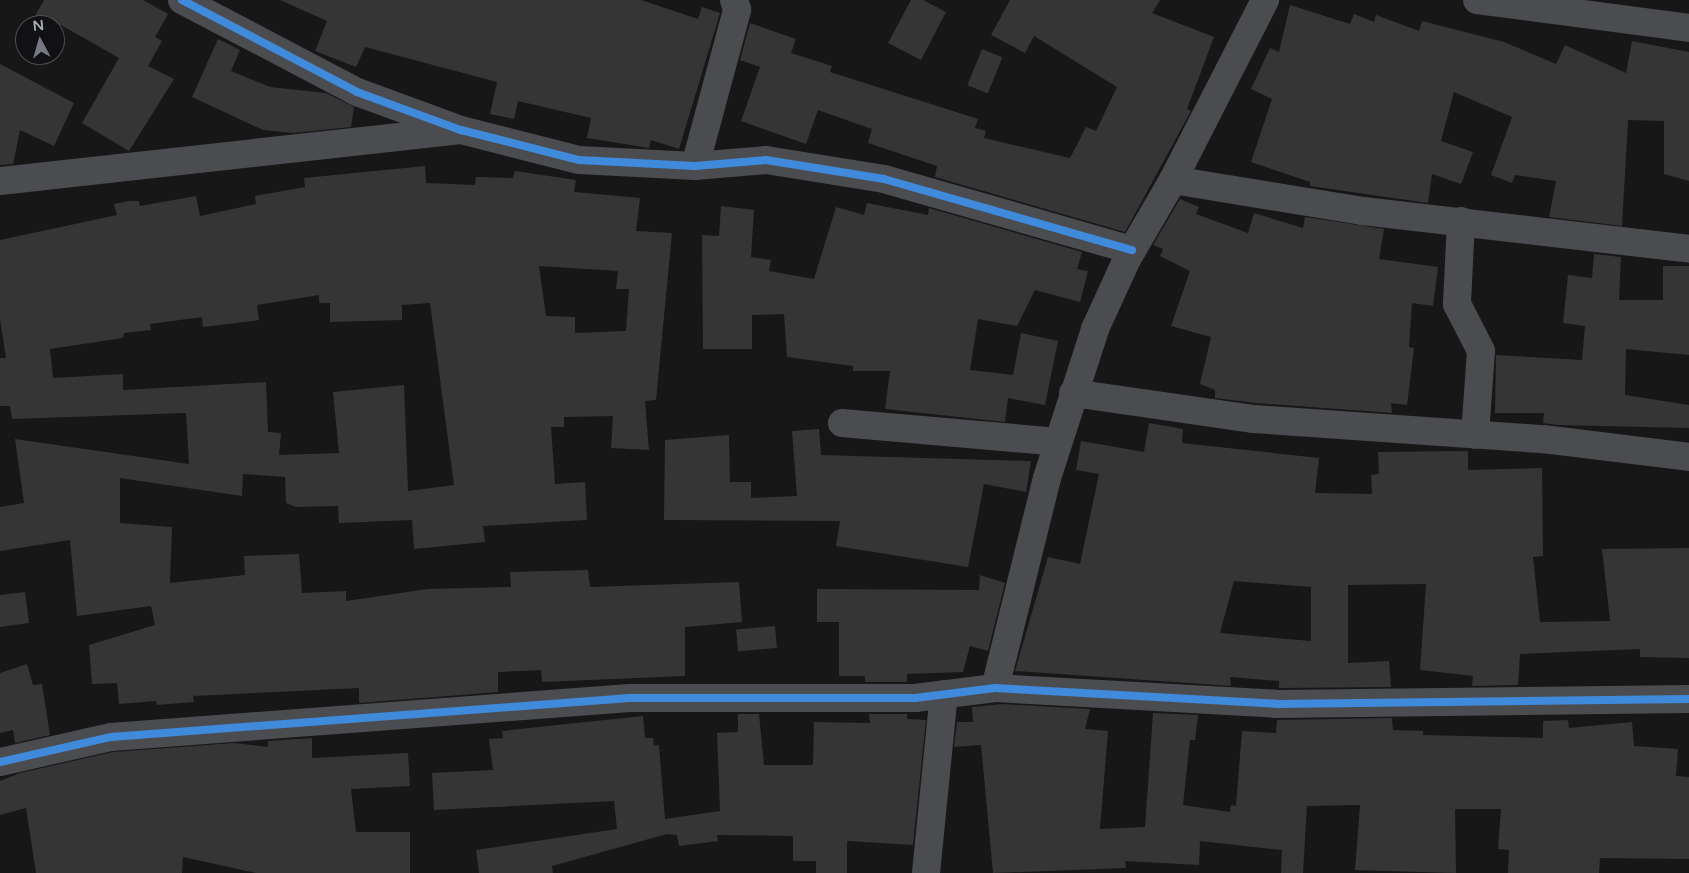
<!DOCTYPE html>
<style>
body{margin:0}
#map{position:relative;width:1689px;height:873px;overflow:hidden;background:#171717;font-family:"Varela Round",sans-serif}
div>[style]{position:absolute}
.building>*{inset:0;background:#353536;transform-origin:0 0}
.minor>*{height:28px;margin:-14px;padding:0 14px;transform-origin:14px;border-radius:14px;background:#4b4c50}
.cycleway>*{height:8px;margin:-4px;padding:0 4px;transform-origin:4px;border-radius:4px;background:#408adc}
span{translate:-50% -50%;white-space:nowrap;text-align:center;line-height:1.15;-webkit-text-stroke:4.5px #111113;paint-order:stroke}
.north{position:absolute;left:15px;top:15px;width:50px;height:50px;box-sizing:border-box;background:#111113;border:1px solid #4d4f55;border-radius:50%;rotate:354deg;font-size:14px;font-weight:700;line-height:20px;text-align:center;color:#a8adb8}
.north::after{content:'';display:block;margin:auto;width:18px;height:22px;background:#757880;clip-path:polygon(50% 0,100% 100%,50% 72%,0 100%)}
</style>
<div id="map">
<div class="building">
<div style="clip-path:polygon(44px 0,143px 0,168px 14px,155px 37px,162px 41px,148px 66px,174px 79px,129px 151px,82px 123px,119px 58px,61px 25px,30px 25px)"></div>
<div style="clip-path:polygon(280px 0,641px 0,698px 19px,702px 7px,720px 13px,679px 149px,651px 140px,649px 148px,587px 138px,591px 118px,518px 101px,514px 119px,490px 114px,497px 82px,365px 47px,356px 67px,315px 51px,327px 21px)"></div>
<div style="clip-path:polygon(911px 0,923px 0,946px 12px,921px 60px,888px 43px)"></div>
<div style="clip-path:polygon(1010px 0,1160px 0,1152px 13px,1214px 37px,1187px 109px,1191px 111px,1125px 232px,935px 177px,937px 166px,868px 143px,872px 129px,818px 110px,806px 144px,741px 121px,760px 67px,740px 60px,750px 23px,796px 39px,791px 53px,832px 66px,830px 72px,978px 119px,975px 128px,986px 131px,984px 138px,1070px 158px,1086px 127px,1096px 131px,1117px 87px,1034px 36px,1025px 53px,991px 35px)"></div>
<div style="clip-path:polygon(1290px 5px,1350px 24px,1354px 14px,1374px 22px,1376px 15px,1419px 31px,1422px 21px,1504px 42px,1556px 64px,1565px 45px,1626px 73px,1632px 41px,1689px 52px,1689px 181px,1664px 174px,1664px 121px,1628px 120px,1622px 226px,1549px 217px,1556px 181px,1515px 175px,1512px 183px,1491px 175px,1512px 117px,1454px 92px,1441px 141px,1473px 152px,1461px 184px,1432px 174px,1428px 203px,1310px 186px,1310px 182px,1251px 162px,1272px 99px,1251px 89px,1270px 48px,1279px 52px)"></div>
<div style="clip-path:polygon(218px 39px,240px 50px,231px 71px,270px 87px,326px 93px,354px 107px,351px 127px,293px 133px,263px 130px,192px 97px)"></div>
<div style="left:982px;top:49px;width:22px;height:39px;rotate:22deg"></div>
<div style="clip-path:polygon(0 64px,74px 103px,54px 146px,20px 130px,13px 164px,0 165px)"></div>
<div style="clip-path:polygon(evenodd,425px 166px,426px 183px,475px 185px,476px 177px,513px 178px,515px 171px,576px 180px,574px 192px,640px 198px,636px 231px,672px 233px,656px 400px,645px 401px,649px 450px,611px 448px,613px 416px,564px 417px,564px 427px,551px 427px,555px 484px,585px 482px,587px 520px,483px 526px,485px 542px,414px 549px,412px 520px,339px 523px,338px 506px,296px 507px,286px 503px,285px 477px,243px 474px,242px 496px,120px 478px,120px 523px,172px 527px,170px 583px,245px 575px,244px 556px,299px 554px,302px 593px,346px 591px,346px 601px,428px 589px,511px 587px,510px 572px,588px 570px,590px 587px,739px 582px,742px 622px,685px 627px,685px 676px,542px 682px,541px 670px,498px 672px,498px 692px,359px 703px,359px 688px,193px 696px,194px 702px,157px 705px,156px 701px,119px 704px,117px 683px,92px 684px,89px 645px,155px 625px,151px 606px,77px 616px,70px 540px,0 551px,0 507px,24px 503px,15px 439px,189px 464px,186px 413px,12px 419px,10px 406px,0 406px,0 358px,6px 358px,0 319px,0 240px,117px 215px,114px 204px,129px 201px,139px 201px,140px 206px,196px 196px,200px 216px,256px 204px,255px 196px,305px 187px,304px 178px,425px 166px,539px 266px,618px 271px,616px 289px,629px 289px,626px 331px,575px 333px,575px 317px,546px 316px,539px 266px,425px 166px,319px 295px,319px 303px,330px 303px,330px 322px,402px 320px,402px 305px,430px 303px,454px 485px,408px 491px,404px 385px,333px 392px,339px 453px,279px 455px,281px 433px,268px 432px,266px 382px,123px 390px,123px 374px,53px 378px,50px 349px,123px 338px,124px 333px,151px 330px,150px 324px,202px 317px,203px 327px,259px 320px,257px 305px,319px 295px)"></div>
<div style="clip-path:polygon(1180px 199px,1199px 207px,1196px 214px,1248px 233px,1254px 213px,1303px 228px,1305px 217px,1384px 229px,1379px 259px,1438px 267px,1433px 306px,1412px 303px,1409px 347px,1414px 348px,1407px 405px,1391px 403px,1392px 413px,1256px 403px,1215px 398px,1215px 390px,1200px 384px,1211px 337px,1171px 326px,1190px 271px,1160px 256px,1163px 249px,1153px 245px)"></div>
<div style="clip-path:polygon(867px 203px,928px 215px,929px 208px,1082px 252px,1077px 269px,1088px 271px,1080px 302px,1035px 290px,1017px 326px,978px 319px,970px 370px,1013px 375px,1021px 333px,1058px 341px,1045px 405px,1008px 398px,1005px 422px,885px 409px,890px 371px,853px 371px,853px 366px,787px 357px,784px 314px,752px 315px,752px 349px,703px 349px,702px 235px,719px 236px,721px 206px,754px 210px,751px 257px,771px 260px,769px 271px,814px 279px,836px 207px,864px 215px)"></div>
<div style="clip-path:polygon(1594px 254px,1621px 257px,1619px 300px,1663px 300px,1663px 266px,1689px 266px,1689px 355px,1626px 349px,1625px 395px,1689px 405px,1689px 428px,1558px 425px,1543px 423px,1544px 413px,1495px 413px,1496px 355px,1582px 360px,1585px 326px,1563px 323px,1568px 275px,1592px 278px)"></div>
<div style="clip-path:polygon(evenodd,1149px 423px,1183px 429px,1182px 443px,1319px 458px,1315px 493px,1372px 494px,1371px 475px,1379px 474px,1378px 452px,1468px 451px,1468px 470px,1542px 468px,1543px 556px,1533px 557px,1540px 622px,1610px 621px,1602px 549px,1689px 548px,1689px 658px,1640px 657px,1640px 649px,1520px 654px,1518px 685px,1472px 686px,1473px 676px,1420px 670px,1426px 584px,1348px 585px,1348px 663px,1389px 661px,1391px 687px,1279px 688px,1279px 681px,1230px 677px,1231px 686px,1015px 671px,1048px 557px,1080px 564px,1099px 474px,1076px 470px,1081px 441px,1144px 452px,1149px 423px,1234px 581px,1311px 587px,1311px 641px,1220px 633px,1234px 581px)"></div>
<div style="clip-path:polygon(819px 429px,821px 455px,1031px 461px,1026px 492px,984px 484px,968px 567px,836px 546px,840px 521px,664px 520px,665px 440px,729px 435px,730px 482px,751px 482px,751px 498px,797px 496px,792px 431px)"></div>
<div style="clip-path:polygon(980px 575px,1005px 583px,988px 651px,970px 646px,963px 672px,907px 674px,907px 682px,865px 682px,865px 676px,839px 676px,839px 622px,817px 622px,817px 589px,979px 590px)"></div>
<div style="clip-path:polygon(25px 592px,29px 623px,0 627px,0 595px)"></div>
<div style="left:775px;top:626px;width:22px;height:39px;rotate:85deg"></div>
<div style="clip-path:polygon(27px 664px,33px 685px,42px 684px,50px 735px,15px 743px,13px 730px,0 733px,0 673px)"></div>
<div style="clip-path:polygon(1002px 704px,1090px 709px,1085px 729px,1108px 731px,1100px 829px,1145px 827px,1153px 713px,1198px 715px,1195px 740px,1190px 740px,1183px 805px,1230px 812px,1231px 805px,1236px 806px,1242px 731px,1276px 733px,1277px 720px,1392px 718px,1393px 730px,1423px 731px,1423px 735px,1543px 738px,1543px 721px,1568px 720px,1569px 728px,1632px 722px,1634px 746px,1678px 749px,1676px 776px,1689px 777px,1689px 859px,1600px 858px,1599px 873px,1508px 873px,1509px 850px,1498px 849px,1501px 809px,1455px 809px,1456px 873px,1355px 870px,1360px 805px,1307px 806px,1303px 873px,1281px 873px,1282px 850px,1200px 841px,1199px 865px,1125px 861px,1126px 868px,993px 873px,981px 745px,954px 747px,957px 722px,973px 722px,972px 707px)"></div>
<div style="clip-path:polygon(738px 714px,759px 714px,764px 765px,813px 765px,814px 722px,870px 723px,869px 714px,907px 714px,907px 719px,926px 720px,913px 845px,847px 841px,847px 873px,816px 873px,816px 861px,793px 861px,793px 836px,717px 835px,718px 841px,679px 846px,677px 835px,667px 834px,552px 866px,553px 873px,479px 873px,476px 850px,617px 829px,614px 801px,434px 810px,432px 773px,493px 770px,489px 739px,503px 738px,502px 731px,643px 716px,645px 738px,653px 738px,654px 746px,659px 745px,665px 819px,720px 811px,717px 733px,738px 732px)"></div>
<div style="clip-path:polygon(312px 738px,312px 758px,408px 753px,410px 786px,351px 789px,356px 832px,410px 832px,410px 873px,256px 873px,183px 857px,182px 873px,36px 873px,26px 808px,0 815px,0 781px,20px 773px,113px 752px,234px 743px,268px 747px,268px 741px)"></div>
</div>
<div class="minor">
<div style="left:182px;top:0;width:198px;rotate:27.7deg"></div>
<div style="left:357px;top:92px;width:111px;rotate:20.1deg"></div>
<div style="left:461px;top:130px;width:122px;rotate:14.3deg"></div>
<div style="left:579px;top:160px;width:116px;rotate:3deg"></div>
<div style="left:695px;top:166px;width:71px;rotate:-4.8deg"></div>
<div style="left:766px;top:160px;width:120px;rotate:9.1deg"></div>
<div style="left:884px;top:179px;width:258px;rotate:16deg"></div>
<div style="left:1477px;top:0;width:214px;rotate:7.5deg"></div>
<div style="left:695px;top:166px;width:162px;rotate:-74.9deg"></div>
<div style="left:737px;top:10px;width:10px;rotate:-107deg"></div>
<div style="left:1173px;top:180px;width:193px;rotate:9.3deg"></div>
<div style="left:1363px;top:211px;width:328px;rotate:6.6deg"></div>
<div style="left:0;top:181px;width:459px;rotate:-6.3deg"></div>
<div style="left:1461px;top:221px;width:83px;rotate:92.8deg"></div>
<div style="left:1457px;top:304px;width:53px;rotate:62.9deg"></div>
<div style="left:1481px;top:351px;width:84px;rotate:94.1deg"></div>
<div style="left:1073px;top:393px;width:183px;rotate:8.2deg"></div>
<div style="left:1254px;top:419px;width:290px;rotate:4deg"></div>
<div style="left:1543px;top:439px;width:147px;rotate:7deg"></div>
<div style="left:842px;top:423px;width:217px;rotate:5deg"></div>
<div style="left:995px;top:688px;width:216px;rotate:-76.1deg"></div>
<div style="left:1047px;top:478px;width:157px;rotate:-72.1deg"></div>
<div style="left:1095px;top:329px;width:77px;rotate:-65.4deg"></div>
<div style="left:1127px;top:259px;width:91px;rotate:-59.8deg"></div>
<div style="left:1173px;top:180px;width:202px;rotate:-62.9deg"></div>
<div style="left:0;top:762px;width:114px;rotate:-12.7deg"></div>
<div style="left:111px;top:737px;width:520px;rotate:-4.3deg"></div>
<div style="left:630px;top:698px;width:285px"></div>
<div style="left:915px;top:698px;width:81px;rotate:-7.1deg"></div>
<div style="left:995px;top:688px;width:282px;rotate:3.2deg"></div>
<div style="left:1277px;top:704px;width:412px;rotate:-0.7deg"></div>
<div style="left:926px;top:873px;width:180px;rotate:-84.3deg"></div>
</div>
<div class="cycleway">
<div style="left:182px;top:0;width:198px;rotate:27.7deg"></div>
<div style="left:357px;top:92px;width:111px;rotate:20.1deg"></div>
<div style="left:461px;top:130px;width:122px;rotate:14.3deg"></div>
<div style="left:579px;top:160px;width:116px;rotate:3deg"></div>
<div style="left:695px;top:166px;width:71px;rotate:-4.8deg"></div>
<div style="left:766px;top:160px;width:120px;rotate:9.1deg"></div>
<div style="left:884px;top:179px;width:258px;rotate:16deg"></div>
<div style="left:0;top:762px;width:114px;rotate:-12.7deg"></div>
<div style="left:111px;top:737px;width:520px;rotate:-4.3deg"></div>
<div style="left:630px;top:698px;width:285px"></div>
<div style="left:915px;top:698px;width:81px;rotate:-7.1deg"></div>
<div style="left:995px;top:688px;width:282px;rotate:3.2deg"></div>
<div style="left:1277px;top:704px;width:412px;rotate:-0.7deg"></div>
</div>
<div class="north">N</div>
</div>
